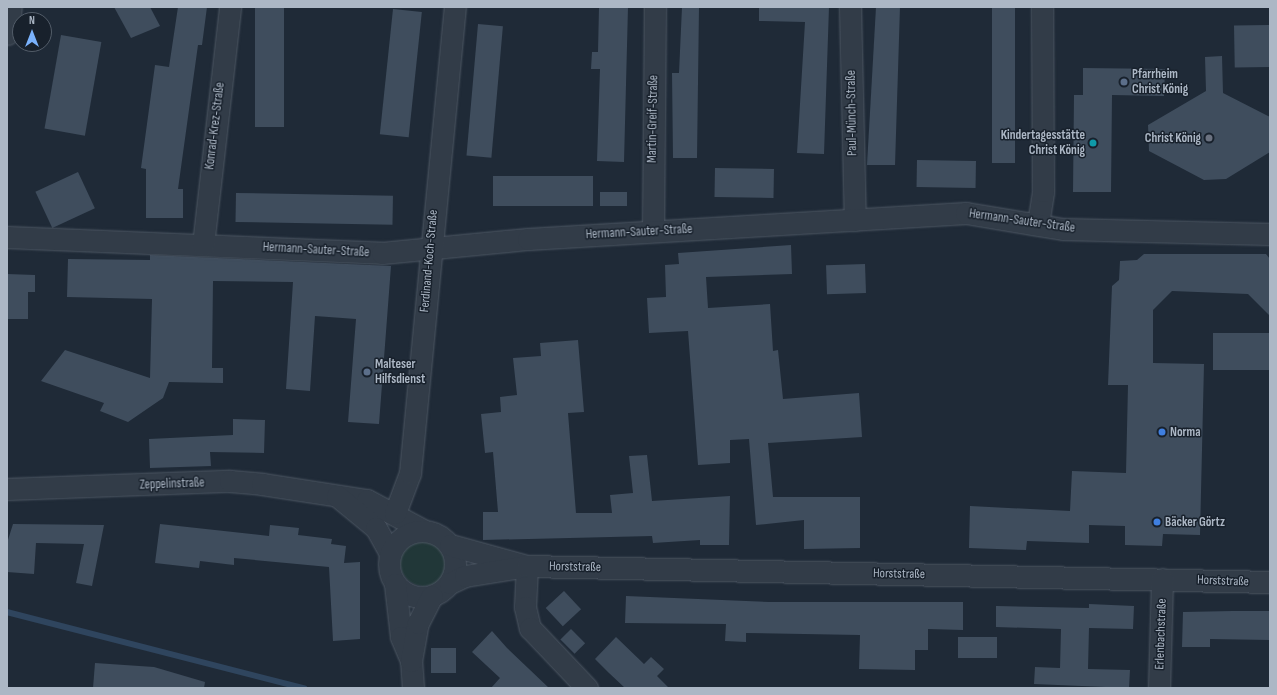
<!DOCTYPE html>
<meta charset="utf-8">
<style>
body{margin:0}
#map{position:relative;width:1277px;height:695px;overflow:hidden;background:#1f2a37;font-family:"Sofia Sans Condensed",sans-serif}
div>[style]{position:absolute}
.green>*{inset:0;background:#213738}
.round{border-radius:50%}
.stream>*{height:5.5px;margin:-2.75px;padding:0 2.75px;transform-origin:2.75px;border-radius:2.75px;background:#2f455e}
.building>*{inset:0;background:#3f4d5d;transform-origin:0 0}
.roads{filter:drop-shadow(0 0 1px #4d5763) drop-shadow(0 0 1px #4d5763)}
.minor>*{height:21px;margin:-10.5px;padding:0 10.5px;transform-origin:10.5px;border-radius:10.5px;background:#323c48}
.minor>.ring{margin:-10.5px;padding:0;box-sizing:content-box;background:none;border:21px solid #323c48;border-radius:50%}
.dots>*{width:11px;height:11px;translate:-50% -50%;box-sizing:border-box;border:2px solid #18212c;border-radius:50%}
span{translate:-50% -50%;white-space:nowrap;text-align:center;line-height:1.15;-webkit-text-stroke:3px #18212c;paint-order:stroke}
.poi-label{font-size:13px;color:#acb7c5;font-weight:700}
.left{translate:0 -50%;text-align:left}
.right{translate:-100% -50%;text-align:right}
.street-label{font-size:13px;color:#acb7c5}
.frame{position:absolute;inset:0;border:8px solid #acb7c5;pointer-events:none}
.north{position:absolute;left:12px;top:12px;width:40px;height:40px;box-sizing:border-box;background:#18212c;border:1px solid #535d69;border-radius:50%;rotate:0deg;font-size:11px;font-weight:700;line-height:16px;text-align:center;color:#acb7c5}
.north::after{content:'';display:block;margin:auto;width:14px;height:18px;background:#7ab2fc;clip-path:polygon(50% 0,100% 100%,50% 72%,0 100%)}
</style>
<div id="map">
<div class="green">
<div class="round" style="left:400px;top:538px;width:48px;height:48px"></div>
</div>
<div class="stream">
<div style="left:7px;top:612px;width:307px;rotate:14.4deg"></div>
</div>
<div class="building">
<div style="clip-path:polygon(114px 7px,150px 7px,160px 26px,131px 38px)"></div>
<div style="clip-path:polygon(178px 7px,207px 7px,202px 45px,198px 45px,178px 189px,183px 189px,183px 218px,146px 218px,146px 169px,141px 168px,155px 65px,169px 67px)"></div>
<div style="left:255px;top:7px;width:29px;height:120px"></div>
<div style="clip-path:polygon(599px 7px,628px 7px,624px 162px,597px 161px,600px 69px,591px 69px,592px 52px,598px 52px)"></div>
<div style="clip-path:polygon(682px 7px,699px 7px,697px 158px,673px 158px,672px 73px,679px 73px)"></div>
<div style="clip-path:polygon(759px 7px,829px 7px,824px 154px,797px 153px,805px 22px,759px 21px)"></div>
<div style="clip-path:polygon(876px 7px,900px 7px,895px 165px,867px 165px)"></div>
<div style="left:992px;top:7px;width:23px;height:156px"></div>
<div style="left:393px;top:9px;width:29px;height:126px;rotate:6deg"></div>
<div style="left:478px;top:24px;width:25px;height:132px;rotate:5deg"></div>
<div style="left:1269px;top:25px;width:42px;height:35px;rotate:89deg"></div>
<div style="left:61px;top:35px;width:41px;height:95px;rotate:10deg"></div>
<div style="clip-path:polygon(1222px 56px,1223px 93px,1270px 117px,1270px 152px,1226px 179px,1204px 180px,1149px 151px,1148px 125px,1206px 91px,1205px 57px)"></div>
<div style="clip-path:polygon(1083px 68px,1165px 69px,1164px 96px,1112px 95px,1111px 192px,1073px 192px,1074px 95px,1083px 95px)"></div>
<div style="left:917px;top:160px;width:59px;height:27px;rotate:1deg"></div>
<div style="left:715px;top:168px;width:59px;height:29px;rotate:1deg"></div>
<div style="left:78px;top:172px;width:40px;height:47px;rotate:65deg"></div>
<div style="left:593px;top:176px;width:30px;height:100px;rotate:90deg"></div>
<div style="left:627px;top:192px;width:14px;height:27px;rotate:90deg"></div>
<div style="left:236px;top:193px;width:157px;height:29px;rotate:1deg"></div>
<div style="clip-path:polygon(791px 245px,792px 274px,706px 277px,708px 308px,770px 304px,773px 351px,778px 350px,783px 399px,859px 393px,862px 437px,768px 443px,773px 497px,860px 497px,860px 548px,804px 549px,804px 520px,756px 525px,749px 439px,730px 440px,730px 463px,698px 465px,688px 331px,649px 333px,647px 298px,666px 297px,665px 265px,679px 264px,678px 253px)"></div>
<div style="clip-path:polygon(1144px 254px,1266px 254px,1270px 259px,1270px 316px,1248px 294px,1172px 291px,1153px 310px,1153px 363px,1204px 364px,1200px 535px,1163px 534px,1162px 546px,1125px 545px,1125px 526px,1089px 525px,1089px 543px,1027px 541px,1026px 550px,969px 548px,970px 506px,1070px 511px,1072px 471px,1126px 473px,1128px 385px,1108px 385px,1112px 286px,1119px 280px,1120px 261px,1137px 260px)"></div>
<div style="clip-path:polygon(150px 255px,391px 266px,379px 424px,348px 422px,356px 319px,315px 316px,310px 391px,286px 389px,293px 282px,213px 281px,212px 368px,223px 368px,223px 383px,169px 382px,163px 398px,128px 422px,100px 411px,104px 403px,41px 381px,65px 350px,150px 378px,152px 299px,67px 297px,68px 259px,150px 260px)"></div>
<div style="left:865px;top:264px;width:29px;height:39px;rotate:88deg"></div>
<div style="clip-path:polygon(7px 274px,35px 275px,35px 292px,28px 292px,28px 319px,7px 319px)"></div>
<div style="left:1213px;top:333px;width:57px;height:37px"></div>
<div style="clip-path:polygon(578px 340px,584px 412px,568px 413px,576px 513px,612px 513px,610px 495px,633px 493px,629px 456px,647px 455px,652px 501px,730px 496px,729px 545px,700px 545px,700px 540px,653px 543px,652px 536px,483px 540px,483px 512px,498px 512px,493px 452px,485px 453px,481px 414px,501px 412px,500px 397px,517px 395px,513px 358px,541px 356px,540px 343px)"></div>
<div style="clip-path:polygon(233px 419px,265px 420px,264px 453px,210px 452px,211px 466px,150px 468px,149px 439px,233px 435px)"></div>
<div style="clip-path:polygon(13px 524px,104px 525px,92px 586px,76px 583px,84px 544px,36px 543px,34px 574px,7px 572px,7px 543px)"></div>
<div style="clip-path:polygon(160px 524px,269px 536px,270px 525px,299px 528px,298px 535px,332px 539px,331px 544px,346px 546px,344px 563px,360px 562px,360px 639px,333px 641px,329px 567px,234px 558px,234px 565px,200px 561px,199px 568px,155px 563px)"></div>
<div style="left:564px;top:591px;width:25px;height:25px;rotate:47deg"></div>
<div style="clip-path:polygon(626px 596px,769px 602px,963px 602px,963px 630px,928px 629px,928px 650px,915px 650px,915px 670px,859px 669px,860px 635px,746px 633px,746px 642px,725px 641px,726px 624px,625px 623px)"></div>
<div style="clip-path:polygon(1089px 604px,1134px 606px,1133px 629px,1089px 628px,1088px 669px,1130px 670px,1129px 688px,1034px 684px,1035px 667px,1060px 668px,1061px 629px,996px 627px,996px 606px,1089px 608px)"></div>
<div style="clip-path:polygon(1233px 611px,1270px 611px,1270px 640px,1210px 639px,1210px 647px,1182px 647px,1183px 612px)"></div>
<div style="left:571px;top:629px;width:20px;height:15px;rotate:45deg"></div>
<div style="clip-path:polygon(492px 631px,507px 648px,549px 688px,491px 688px,500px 678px,472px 652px)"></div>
<div style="clip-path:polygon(616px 637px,644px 664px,651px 657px,664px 669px,657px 676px,669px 688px,625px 688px,609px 673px,595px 659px)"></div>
<div style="left:958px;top:637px;width:39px;height:21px"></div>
<div style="left:431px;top:648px;width:25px;height:25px"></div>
<div style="clip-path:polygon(95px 663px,154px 667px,205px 682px,204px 688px,93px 688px)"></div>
</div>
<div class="roads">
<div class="minor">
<div style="left:850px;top:7px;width:213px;rotate:88.7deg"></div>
<div style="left:7px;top:34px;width:27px;rotate:-82deg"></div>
<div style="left:1038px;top:224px;width:33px;rotate:-81deg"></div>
<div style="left:1043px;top:191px;width:184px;rotate:-90.3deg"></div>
<div style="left:653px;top:231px;width:224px;rotate:-89.5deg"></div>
<div style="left:7px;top:237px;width:375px;rotate:2.4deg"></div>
<div style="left:382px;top:253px;width:147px;rotate:-5.5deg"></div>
<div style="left:528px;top:239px;width:439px;rotate:-3.4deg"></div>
<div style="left:966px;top:213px;width:98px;rotate:9.4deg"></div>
<div style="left:1063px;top:229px;width:207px;rotate:1.4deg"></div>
<div style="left:203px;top:245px;width:240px;rotate:-83.5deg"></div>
<div style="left:7px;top:489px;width:223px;rotate:-2.1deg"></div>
<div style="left:230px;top:481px;width:32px;rotate:5deg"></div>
<div style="left:262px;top:484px;width:106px;rotate:8.7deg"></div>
<div style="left:367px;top:500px;width:64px;rotate:28.2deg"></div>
<div style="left:337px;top:496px;width:50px;rotate:39.4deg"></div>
<div style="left:376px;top:528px;width:29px;rotate:61deg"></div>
<div style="left:395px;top:513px;width:43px;rotate:-69.4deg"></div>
<div style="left:410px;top:473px;width:468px;rotate:-84.5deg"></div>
<div class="ring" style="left:389px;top:531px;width:45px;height:45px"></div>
<div style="left:450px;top:545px;width:80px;rotate:15.3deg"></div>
<div style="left:527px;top:566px;width:41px;rotate:92.8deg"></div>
<div style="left:525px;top:607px;width:22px;rotate:77deg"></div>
<div style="left:530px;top:628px;width:83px;rotate:46.5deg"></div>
<div style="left:450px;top:583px;width:17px;rotate:-25deg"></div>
<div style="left:465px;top:576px;width:63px;rotate:-9.2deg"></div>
<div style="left:527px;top:566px;width:743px;rotate:1.23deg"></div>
<div style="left:395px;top:584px;width:53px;rotate:83.5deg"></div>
<div style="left:401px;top:637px;width:26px;rotate:67deg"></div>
<div style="left:413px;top:688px;width:27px;rotate:-94deg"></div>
<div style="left:411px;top:661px;width:39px;rotate:-80deg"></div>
<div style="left:418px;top:623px;width:30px;rotate:-63deg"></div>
<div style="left:1159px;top:688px;width:109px;rotate:-88.4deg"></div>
</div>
</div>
<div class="dots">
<div style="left:1124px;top:82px;background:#5c6f8a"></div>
<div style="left:1209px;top:138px;background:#6b7280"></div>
<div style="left:1093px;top:143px;background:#0f9aa8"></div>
<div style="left:367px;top:372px;background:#5c6f8a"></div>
<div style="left:1162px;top:432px;background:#3f7fe0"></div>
<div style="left:1157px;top:522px;background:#3f7fe0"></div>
</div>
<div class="poi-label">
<span class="left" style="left:1132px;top:82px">Pfarrheim<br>Christ König</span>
<span class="right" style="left:1085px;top:143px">Kindertagesstätte<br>Christ König</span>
<span class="right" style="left:1201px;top:138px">Christ König</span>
<span class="left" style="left:375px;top:372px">Malteser<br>Hilfsdienst</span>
<span class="left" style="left:1170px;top:432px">Norma</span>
<span class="left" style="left:1165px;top:522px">Bäcker Görtz</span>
</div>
<div class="street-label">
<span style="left:852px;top:113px;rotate:-91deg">Paul-Münch-Straße</span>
<span style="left:653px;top:119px;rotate:-89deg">Martin-Greif-Straße</span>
<span style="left:215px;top:126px;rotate:-83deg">Konrad-Krez-Straße</span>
<span style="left:1022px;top:221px;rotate:8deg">Hermann-Sauter-Straße</span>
<span style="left:639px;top:232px;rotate:-3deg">Hermann-Sauter-Straße</span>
<span style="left:316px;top:250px;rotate:3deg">Hermann-Sauter-Straße</span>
<span style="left:429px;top:261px;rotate:-85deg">Ferdinand-Koch-Straße</span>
<span style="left:172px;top:484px;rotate:-2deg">Zeppelinstraße</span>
<span style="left:575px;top:567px;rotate:1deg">Horststraße</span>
<span style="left:899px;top:574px;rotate:1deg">Horststraße</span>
<span style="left:1223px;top:581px;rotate:2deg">Horststraße</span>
<span style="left:1161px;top:634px;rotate:-88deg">Erlenbachstraße</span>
</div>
<div class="frame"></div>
<div class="north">N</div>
</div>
